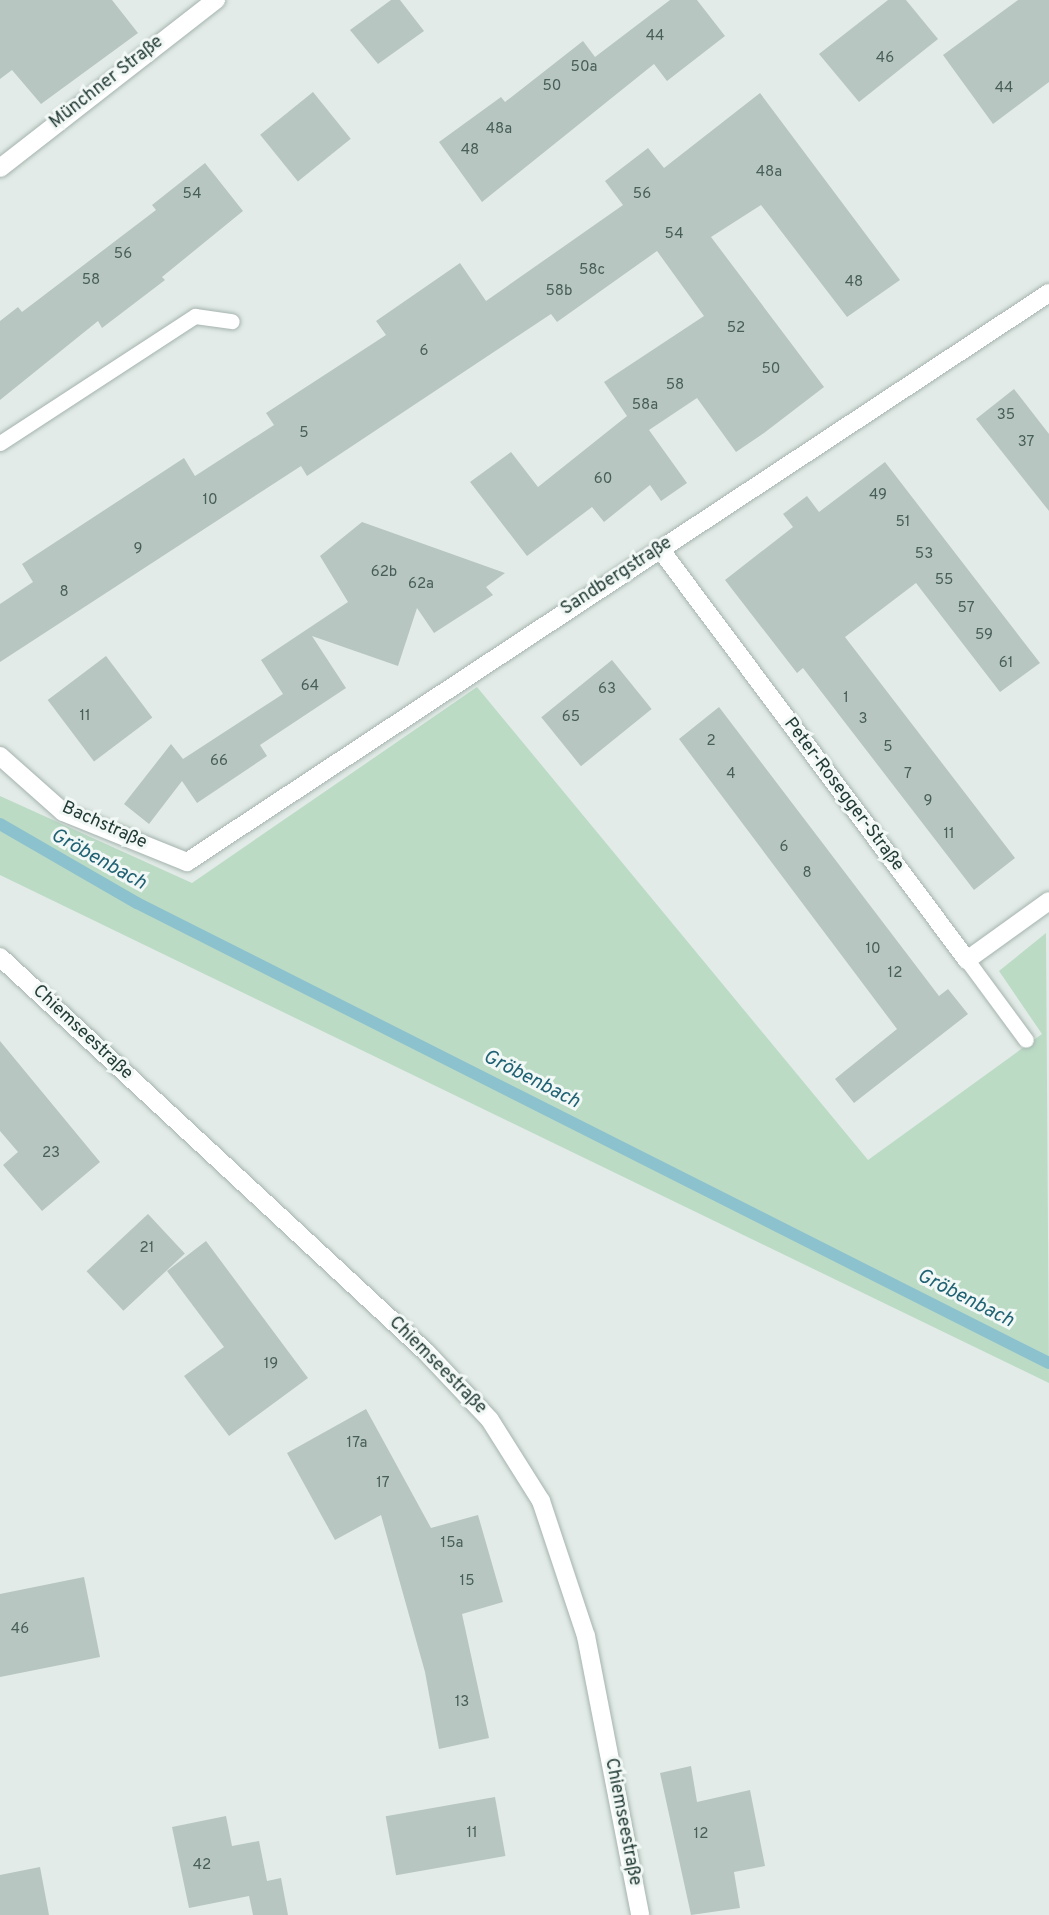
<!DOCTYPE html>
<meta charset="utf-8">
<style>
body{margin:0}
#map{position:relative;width:1049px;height:1915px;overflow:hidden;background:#e2ebe7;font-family:Overpass,sans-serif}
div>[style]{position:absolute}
.green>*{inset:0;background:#bbdbc5}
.stream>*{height:12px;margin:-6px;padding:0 6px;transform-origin:6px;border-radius:6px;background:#8cc1ce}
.building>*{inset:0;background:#b7c6c0;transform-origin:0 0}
.roads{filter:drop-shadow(0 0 2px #a5b3ae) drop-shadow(0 0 2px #a5b3ae)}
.service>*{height:15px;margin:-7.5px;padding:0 7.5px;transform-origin:7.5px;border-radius:7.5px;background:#fff}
.minor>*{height:18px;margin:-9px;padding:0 9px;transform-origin:9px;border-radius:9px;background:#fff}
span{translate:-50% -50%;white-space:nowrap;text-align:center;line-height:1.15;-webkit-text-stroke:6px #f2f8f5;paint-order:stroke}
.number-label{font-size:15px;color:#485e58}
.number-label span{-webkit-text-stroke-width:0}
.street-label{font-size:18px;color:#233b36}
.water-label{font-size:20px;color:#206274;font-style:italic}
</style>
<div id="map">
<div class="green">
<div style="clip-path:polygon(477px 687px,868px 1160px,1042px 1034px,999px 971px,1046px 933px,1049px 1383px,0 875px,0 796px,192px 883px)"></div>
</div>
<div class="stream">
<div style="left:0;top:824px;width:158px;rotate:30deg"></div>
<div style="left:137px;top:903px;width:1021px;rotate:26.77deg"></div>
</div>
<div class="building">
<div style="clip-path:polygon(0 0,112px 0,138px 33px,41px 104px,12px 70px,0 79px)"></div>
<div style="clip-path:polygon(391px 0,400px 0,424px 31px,378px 64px,350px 30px)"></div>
<div style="clip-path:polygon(670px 0,697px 0,725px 36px,667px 81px,654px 64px,482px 202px,439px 142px,501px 97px,505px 102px,583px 41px,595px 57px)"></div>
<div style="clip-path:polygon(888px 0,906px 0,938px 39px,859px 102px,819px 54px)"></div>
<div style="clip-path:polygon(1018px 0,1049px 0,1049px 82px,993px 124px,943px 55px)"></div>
<div style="left:313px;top:92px;width:60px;height:68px;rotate:51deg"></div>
<div style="clip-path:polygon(760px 93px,900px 280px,847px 317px,761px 205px,711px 237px,824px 387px,764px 433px,736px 452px,697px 398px,649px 430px,687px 483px,661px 501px,650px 485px,604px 522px,592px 507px,527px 556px,470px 482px,511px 452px,538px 487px,627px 416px,604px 382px,704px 316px,657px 251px,557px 322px,551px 314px,307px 476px,301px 466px,0 662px,0 604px,33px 582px,22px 564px,184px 458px,195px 476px,274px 425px,266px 413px,386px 335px,376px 321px,460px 263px,486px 301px,623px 205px,605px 181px,648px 148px,664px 168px)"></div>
<div style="clip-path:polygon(205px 163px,243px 211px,162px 277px,165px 280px,102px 328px,98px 321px,0 400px,0 321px,18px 307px,22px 312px,156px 210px,152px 205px)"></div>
<div style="clip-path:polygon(1014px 389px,1049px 434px,1049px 511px,976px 419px)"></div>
<div style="clip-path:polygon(885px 462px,1040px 663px,1000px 692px,916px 583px,845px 637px,1015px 858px,974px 890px,803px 668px,797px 673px,725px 580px,793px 527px,783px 514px,807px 496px,819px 512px)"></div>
<div style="clip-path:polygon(362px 522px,505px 573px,486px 587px,493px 595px,434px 633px,417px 608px,398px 666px,312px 636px,346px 688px,260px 745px,267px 756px,197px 803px,182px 781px,149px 824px,124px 804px,171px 744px,183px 759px,283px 694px,261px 660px,348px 602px,320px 556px)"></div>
<div style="left:106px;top:656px;width:77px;height:73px;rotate:53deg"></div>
<div style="left:612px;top:660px;width:63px;height:91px;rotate:51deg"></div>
<div style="clip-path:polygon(719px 707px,939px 996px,948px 989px,968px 1014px,854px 1103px,835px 1079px,897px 1029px,679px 739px)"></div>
<div style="clip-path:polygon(0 1041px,100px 1162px,42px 1211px,3px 1165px,18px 1152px,0 1131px)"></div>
<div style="left:148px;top:1214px;width:54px;height:84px;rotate:47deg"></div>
<div style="clip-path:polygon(206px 1241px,308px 1378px,229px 1436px,184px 1376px,224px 1347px,167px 1271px)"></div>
<div style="clip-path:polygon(366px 1409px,431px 1528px,478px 1515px,503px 1602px,462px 1614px,489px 1738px,439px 1749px,425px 1672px,381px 1515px,335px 1540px,287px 1453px)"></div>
<div style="clip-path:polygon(84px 1577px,100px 1657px,0 1677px,0 1594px)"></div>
<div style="clip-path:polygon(691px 1766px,697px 1802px,750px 1790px,765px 1866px,734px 1872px,740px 1908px,691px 1915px,660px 1773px)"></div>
<div style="left:495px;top:1797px;width:60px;height:111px;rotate:80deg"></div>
<div style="clip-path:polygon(226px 1816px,232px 1846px,259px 1841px,267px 1881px,281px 1878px,288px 1915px,253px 1915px,249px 1896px,189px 1908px,172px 1827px)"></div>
<div style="clip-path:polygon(40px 1867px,49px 1915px,0 1915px,0 1875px)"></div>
</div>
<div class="roads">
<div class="service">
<div style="left:0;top:443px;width:233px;rotate:-33.1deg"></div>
<div style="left:195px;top:316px;width:37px;rotate:8deg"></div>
<div style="left:967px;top:960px;width:99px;rotate:53.6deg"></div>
</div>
<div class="minor">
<div style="left:0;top:168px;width:274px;rotate:-37.9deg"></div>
<div style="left:660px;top:549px;width:513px;rotate:53.24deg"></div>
<div style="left:967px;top:960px;width:101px;rotate:-35.7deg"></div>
<div style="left:0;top:756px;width:84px;rotate:41.6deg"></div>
<div style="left:63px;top:812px;width:134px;rotate:22deg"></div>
<div style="left:187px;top:862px;width:1033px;rotate:-33.43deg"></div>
<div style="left:0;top:957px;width:581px;rotate:42.84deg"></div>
<div style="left:426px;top:1352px;width:93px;rotate:46.7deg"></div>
<div style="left:490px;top:1420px;width:96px;rotate:57.8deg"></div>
<div style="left:541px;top:1501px;width:142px;rotate:71.6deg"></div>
<div style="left:586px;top:1636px;width:284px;rotate:79deg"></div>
</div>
</div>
<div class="number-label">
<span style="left:655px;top:37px">44</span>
<span style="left:885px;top:59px">46</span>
<span style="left:584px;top:68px">50a</span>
<span style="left:552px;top:87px">50</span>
<span style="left:1004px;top:89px">44</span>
<span style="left:499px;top:130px">48a</span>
<span style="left:470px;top:151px">48</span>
<span style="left:769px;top:173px">48a</span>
<span style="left:192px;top:195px">54</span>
<span style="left:642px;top:195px">56</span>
<span style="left:674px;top:235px">54</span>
<span style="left:123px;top:255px">56</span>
<span style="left:592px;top:271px">58c</span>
<span style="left:91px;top:281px">58</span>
<span style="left:854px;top:283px">48</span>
<span style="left:559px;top:292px">58b</span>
<span style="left:736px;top:329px">52</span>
<span style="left:424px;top:352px">6</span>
<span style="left:771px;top:370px">50</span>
<span style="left:675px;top:386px">58</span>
<span style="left:645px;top:406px">58a</span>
<span style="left:1006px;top:416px">35</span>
<span style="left:304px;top:434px">5</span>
<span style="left:1026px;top:443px">37</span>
<span style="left:603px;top:480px">60</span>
<span style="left:878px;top:496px">49</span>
<span style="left:210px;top:501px">10</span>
<span style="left:903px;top:523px">51</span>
<span style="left:138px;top:550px">9</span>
<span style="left:924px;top:555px">53</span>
<span style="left:384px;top:573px">62b</span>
<span style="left:944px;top:581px">55</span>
<span style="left:421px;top:585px">62a</span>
<span style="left:64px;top:593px">8</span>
<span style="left:966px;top:609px">57</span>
<span style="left:984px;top:636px">59</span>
<span style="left:1006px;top:664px">61</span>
<span style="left:310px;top:687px">64</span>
<span style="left:607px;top:690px">63</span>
<span style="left:846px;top:699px">1</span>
<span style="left:85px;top:717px">11</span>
<span style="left:571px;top:718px">65</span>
<span style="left:863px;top:720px">3</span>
<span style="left:711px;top:742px">2</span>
<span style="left:888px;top:748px">5</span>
<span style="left:219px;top:762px">66</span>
<span style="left:731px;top:775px">4</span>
<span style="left:908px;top:775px">7</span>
<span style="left:928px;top:802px">9</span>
<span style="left:949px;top:835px">11</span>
<span style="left:784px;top:848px">6</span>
<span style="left:807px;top:874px">8</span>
<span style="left:873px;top:950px">10</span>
<span style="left:895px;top:974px">12</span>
<span style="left:51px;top:1154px">23</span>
<span style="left:147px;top:1249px">21</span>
<span style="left:271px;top:1365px">19</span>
<span style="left:357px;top:1444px">17a</span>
<span style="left:383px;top:1484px">17</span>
<span style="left:452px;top:1544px">15a</span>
<span style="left:467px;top:1582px">15</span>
<span style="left:20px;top:1630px">46</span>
<span style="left:462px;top:1703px">13</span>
<span style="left:472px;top:1834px">11</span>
<span style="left:701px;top:1835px">12</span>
<span style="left:202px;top:1866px">42</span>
</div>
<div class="street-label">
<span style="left:107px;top:83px;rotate:-38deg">Münchner Straße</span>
<span style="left:617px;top:577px;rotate:-33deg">Sandbergstraße</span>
<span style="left:843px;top:795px;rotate:53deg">Peter-Rosegger-Straße</span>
<span style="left:104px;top:826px;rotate:24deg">Bachstraße</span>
<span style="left:82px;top:1033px;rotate:43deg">Chiemseestraße</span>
<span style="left:437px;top:1366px;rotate:45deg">Chiemseestraße</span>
<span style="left:622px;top:1822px;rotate:79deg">Chiemseestraße</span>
</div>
<div class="water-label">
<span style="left:98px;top:860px;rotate:29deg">Gröbenbach</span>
<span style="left:531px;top:1080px;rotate:27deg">Gröbenbach</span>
<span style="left:965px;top:1299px;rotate:27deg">Gröbenbach</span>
</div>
</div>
